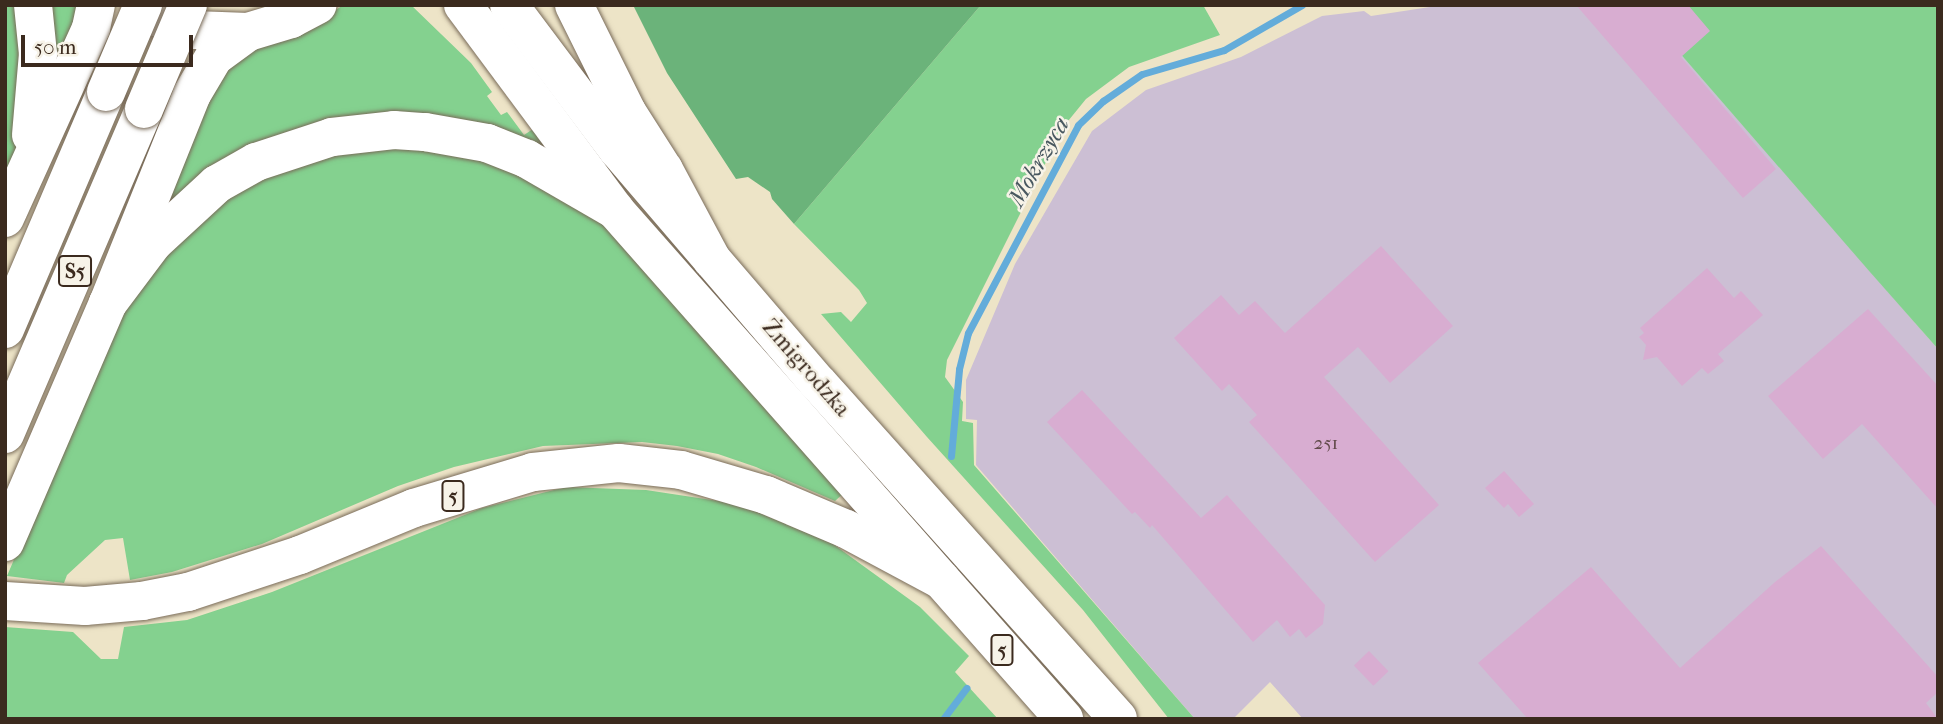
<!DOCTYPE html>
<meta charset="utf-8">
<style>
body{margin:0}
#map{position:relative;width:1943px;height:724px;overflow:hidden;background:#ede4c7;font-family:"IM FELL French Canon",serif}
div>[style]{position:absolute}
.industrial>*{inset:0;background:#ccbfd4}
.green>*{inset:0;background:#84d18f}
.forest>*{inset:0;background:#6bb37a}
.stream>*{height:7px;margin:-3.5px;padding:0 3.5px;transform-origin:3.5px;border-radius:3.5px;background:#63acda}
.building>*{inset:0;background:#d8add1;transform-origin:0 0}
.roads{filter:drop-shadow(0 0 2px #796b59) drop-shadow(0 0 2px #796b59)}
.major>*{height:38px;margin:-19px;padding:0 19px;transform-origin:19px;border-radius:19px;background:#fff}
.highway>*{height:38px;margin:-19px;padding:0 19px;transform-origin:19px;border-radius:19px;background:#fff}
.bridges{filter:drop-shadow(0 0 2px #796b59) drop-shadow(0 0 2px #796b59)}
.highway-bridge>*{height:38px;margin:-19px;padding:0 19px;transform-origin:19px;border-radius:19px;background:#fff}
span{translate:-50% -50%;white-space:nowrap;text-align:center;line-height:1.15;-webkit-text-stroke:5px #f7f3e8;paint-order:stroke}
.number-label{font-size:19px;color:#624b4b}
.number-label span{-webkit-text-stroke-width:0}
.shield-label span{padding:2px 5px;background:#f7f3e8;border:2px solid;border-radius:5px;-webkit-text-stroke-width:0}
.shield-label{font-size:21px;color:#3b2a1e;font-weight:700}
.street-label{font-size:23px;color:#3b2a1e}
.water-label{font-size:24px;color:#495860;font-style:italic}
.frame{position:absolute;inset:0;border:7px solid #3b2a1e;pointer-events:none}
.scale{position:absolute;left:21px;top:35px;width:172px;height:32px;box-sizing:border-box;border:4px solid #3b2a1e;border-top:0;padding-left:9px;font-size:21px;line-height:24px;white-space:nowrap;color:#3b2a1e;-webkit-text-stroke:5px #f7f3e8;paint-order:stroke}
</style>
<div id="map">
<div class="industrial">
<div style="clip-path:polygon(1443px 5px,1638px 5px,1938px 349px,1938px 719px,1303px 719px,1270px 682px,1233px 719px,1195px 719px,976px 465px,977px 420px,966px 419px,966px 380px,1015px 264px,1092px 131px,1146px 90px,1241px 57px,1322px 16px,1364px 11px,1371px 16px)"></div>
</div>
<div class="green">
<div style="clip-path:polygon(5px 5px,22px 5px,19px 139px,5px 184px)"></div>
<div style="clip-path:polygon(44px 5px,84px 5px,51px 91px)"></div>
<div style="clip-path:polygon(343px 5px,411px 5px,471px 63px,492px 92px,487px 96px,501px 115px,507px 112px,524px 135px,536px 127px,562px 152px,393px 117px,154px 222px,206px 94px,232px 59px,310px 28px)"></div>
<div style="clip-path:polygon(981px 5px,1203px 5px,1220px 35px,1129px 67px,1086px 99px,1064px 126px,947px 360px,945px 377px,963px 402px,962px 421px,973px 423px,974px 465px,1195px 719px,1169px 719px,1083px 610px,927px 437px,821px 314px,841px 312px,851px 322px,867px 303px,859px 290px,794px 224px)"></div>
<div style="clip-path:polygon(1638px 5px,1938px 5px,1938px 349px,1870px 272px)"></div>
<div style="clip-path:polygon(345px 144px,470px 149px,583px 201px,846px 491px,835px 501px,756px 467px,718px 454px,677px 446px,642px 442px,543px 446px,454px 467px,398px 486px,262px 544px,172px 572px,130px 580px,123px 538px,105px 540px,67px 575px,64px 583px,7px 576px,124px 302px,218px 197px)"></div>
<div style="clip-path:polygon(566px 487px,646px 490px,738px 504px,833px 544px,920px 607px,969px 656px,955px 672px,998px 719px,5px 719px,5px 627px,73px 632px,101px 659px,118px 659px,124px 627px,187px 620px,272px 592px,482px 508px)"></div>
</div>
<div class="forest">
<div style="clip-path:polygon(633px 5px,981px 5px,794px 224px,772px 199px,770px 192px,748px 177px,736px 179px,667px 73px)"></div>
</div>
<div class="stream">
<div style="left:951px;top:456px;width:87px;rotate:-84.7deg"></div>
<div style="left:959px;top:369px;width:37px;rotate:-76deg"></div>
<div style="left:968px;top:333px;width:235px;rotate:-62.1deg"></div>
<div style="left:1078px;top:125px;width:35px;rotate:-44deg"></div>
<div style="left:1103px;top:101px;width:47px;rotate:-34.7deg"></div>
<div style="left:1142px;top:74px;width:85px;rotate:-16.3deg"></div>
<div style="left:1224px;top:50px;width:90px;rotate:-30deg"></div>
<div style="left:943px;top:719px;width:39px;rotate:-53deg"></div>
</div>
<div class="building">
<div style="clip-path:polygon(1576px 5px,1688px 5px,1710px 31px,1681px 57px,1776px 169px,1743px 198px)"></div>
<div style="clip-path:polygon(1381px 246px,1453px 326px,1390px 383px,1358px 347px,1324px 377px,1439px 505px,1375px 562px,1249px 422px,1257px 415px,1229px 384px,1222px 391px,1174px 338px,1221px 295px,1239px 315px,1255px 301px,1285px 333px)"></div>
<div style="clip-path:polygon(1707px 268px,1734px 298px,1741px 291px,1763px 315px,1718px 354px,1724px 361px,1708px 374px,1702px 368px,1682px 386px,1657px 357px,1643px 360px,1646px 345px,1639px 337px,1644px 333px,1640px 328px)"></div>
<div style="clip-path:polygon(1868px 309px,1938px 386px,1938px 509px,1862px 424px,1823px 459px,1768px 396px)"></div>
<div style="clip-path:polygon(1082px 390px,1201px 518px,1227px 495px,1325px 605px,1323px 624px,1306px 638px,1299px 629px,1290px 637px,1277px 620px,1253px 642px,1152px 525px,1150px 528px,1135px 512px,1132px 514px,1047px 422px)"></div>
<div style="clip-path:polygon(1504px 471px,1534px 504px,1519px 517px,1508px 504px,1504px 508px,1485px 488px)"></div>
<div style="clip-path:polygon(1821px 546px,1938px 677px,1938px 692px,1926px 703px,1938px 719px,1528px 719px,1478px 663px,1591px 567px,1680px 668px,1775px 582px)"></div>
<div style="left:1369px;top:651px;width:28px;height:21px;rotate:46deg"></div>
</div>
<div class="roads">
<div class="major">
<div style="left:463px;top:5px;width:255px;rotate:53.4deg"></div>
<div style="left:615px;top:210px;width:679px;rotate:48.58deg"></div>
<div style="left:509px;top:5px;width:181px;rotate:53.1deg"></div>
<div style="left:618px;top:150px;width:307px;rotate:49.4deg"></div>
<div style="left:818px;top:383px;width:450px;rotate:48.2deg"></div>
<div style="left:150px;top:15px;width:46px;rotate:18.8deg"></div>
<div style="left:194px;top:30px;width:54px;rotate:2.1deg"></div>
<div style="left:248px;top:32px;width:45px;rotate:-16.8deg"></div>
<div style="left:291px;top:19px;width:30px;rotate:-28deg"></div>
</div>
<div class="highway">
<div style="left:574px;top:5px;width:119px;rotate:63.6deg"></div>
<div style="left:627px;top:112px;width:69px;rotate:57.5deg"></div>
<div style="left:664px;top:170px;width:102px;rotate:61.9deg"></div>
<div style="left:31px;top:135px;width:81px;rotate:-85.1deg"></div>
<div style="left:38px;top:54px;width:49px;rotate:-95.8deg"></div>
<div style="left:5px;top:218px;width:209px;rotate:-65.6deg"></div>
<div style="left:91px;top:28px;width:24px;rotate:-78deg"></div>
<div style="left:108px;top:303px;width:75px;rotate:-53.1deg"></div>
<div style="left:153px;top:243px;width:87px;rotate:-42.7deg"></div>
<div style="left:217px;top:184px;width:45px;rotate:-29.4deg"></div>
<div style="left:256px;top:162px;width:80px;rotate:-18.2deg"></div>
<div style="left:332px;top:137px;width:62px;rotate:-6.4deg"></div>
<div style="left:394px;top:130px;width:31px;rotate:4deg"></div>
<div style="left:425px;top:132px;width:63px;rotate:10.1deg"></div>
<div style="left:487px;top:143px;width:43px;rotate:21.8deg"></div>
<div style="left:527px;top:159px;width:102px;rotate:30.1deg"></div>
<div style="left:5px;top:329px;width:258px;rotate:-66.9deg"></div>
<div style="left:5px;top:434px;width:353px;rotate:-66.8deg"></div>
<div style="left:5px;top:542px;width:260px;rotate:-66.7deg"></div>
<div style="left:108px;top:303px;width:225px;rotate:-68.1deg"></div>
<div style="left:192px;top:94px;width:43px;rotate:-59.3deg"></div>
<div style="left:214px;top:57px;width:42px;rotate:-36.3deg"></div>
<div style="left:5px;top:601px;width:80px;rotate:3.6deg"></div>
<div style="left:85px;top:606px;width:57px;rotate:-5deg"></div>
<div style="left:142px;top:601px;width:47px;rotate:-11.1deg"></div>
<div style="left:188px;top:592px;width:118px;rotate:-18.3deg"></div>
<div style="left:300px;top:555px;width:123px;rotate:-22.4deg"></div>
<div style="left:414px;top:508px;width:124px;rotate:-16.8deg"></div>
<div style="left:533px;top:472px;width:86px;rotate:-6deg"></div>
<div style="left:619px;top:463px;width:62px;rotate:6.4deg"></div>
<div style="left:681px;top:470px;width:89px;rotate:16.4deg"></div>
<div style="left:766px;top:495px;width:87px;rotate:23deg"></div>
<div style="left:846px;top:529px;width:108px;rotate:28.2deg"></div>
</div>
</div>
<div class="bridges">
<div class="highway-bridge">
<div style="left:106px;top:92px;width:95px;rotate:-67deg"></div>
<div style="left:144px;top:109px;width:113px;rotate:-67.1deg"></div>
</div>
</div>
<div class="number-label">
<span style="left:1326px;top:444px">251</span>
</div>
<div class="shield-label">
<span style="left:75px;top:271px">S5</span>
<span style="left:453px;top:496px">5</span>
<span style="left:1002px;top:650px">5</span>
</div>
<div class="street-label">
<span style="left:806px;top:368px;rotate:49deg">Żmigrodzka</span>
</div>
<div class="water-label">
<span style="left:1039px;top:162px;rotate:-60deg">Mokrzyca</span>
</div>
<div class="frame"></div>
<div class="scale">50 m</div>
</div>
